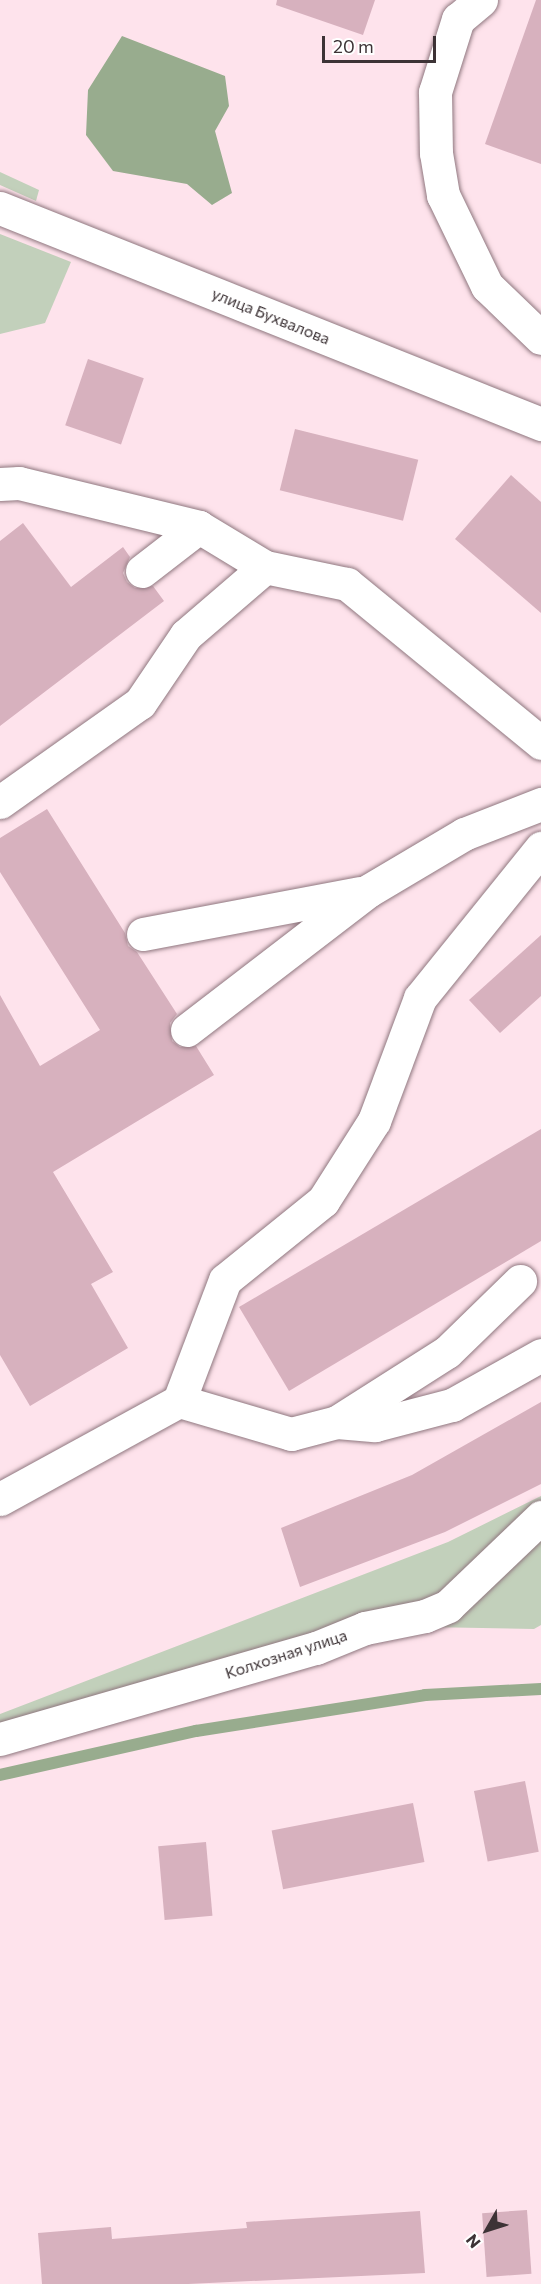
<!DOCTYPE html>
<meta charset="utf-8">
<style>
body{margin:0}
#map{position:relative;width:541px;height:2284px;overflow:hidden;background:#fee3ec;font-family:Commissioner,sans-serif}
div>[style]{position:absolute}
.green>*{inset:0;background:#c2d0bb}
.water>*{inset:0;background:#98ac8e}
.stream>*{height:12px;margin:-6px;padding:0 6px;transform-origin:6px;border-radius:6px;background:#98ac8e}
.building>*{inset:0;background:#d7b1be;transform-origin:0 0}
.roads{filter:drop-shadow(0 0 2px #8f777f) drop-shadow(0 0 2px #8f777f)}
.minor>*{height:33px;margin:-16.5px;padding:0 16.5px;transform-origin:16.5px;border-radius:16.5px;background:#fff}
span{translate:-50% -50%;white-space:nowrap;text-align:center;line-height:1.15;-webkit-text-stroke:4.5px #fff;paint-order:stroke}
.street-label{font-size:16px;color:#3d3336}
.north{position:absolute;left:457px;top:2200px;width:60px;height:60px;-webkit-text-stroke:4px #fff;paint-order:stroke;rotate:231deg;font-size:16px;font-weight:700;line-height:24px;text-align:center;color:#3d3336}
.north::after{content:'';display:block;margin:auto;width:21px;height:27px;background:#3d3336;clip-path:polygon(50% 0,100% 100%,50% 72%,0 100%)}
.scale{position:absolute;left:322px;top:36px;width:114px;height:27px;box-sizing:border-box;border:3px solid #3d3336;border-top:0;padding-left:8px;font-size:18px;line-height:21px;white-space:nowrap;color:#3d3336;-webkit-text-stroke:4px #fff;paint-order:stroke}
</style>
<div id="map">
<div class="green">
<div style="clip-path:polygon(0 172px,39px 190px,36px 201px,0 185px)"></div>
<div style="clip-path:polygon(0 234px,71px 262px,45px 323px,0 334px)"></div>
<div style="clip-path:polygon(541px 1496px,541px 1505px,446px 1598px,0 1730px,0 1714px,448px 1542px)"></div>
<div style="clip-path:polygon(541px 1526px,541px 1625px,534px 1629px,426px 1627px)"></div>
</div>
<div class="water">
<div style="clip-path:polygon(122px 36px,225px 76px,229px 106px,215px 131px,232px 193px,212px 205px,187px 184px,113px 171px,86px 135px,88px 90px)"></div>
</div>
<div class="stream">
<div style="left:0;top:1775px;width:201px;rotate:-12.7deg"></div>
<div style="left:196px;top:1731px;width:232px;rotate:-8.9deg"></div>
<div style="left:425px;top:1695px;width:116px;rotate:-3deg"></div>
</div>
<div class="building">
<div style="clip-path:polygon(277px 0,375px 0,363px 35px,276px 5px)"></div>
<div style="clip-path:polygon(536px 0,541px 0,541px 164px,485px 144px)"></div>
<div style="left:88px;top:359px;width:59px;height:70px;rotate:19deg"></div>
<div style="left:295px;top:429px;width:127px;height:63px;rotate:14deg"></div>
<div style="clip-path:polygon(511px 475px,541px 502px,541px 613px,455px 539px)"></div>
<div style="clip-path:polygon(23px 523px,71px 587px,123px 547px,130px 557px,123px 573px,127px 582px,135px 588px,153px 586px,164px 601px,0 726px,0 541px)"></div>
<div style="clip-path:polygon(47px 809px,125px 933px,128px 946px,137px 952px,177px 1014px,170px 1023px,172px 1041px,180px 1047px,196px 1046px,214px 1075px,53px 1172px,113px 1272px,91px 1284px,128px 1348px,30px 1406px,0 1355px,0 995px,40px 1066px,100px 1030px,0 872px,0 838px)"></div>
<div style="clip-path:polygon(541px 935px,541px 996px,500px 1033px,469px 1000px)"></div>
<div style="clip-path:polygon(541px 1129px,541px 1241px,289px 1391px,239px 1307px)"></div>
<div style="clip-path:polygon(541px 1402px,541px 1484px,445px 1532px,300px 1587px,281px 1528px,412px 1475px)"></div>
<div style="left:525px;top:1781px;width:72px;height:52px;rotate:79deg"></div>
<div style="left:413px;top:1803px;width:60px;height:144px;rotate:79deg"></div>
<div style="left:206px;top:1842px;width:74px;height:48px;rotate:85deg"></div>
<div style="left:527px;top:2210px;width:64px;height:45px;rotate:86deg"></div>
<div style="clip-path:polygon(420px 2211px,425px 2273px,188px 2284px,42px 2284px,38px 2233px,111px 2227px,112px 2239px,247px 2228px,246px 2222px)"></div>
</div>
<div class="roads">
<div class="minor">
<div style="left:481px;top:0;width:30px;rotate:140deg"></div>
<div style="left:458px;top:19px;width:77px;rotate:107.5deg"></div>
<div style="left:435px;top:92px;width:61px;rotate:89.1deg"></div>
<div style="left:436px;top:153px;width:43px;rotate:80.5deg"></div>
<div style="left:443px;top:195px;width:101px;rotate:64.2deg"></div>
<div style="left:487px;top:286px;width:75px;rotate:43.9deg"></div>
<div style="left:0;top:208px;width:583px;rotate:21.76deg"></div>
<div style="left:0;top:484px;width:19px;rotate:-3deg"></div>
<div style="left:19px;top:483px;width:185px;rotate:13.7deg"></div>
<div style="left:142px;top:571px;width:72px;rotate:-37.7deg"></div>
<div style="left:199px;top:527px;width:77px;rotate:31.2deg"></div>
<div style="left:265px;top:567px;width:84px;rotate:11.7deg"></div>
<div style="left:347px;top:584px;width:251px;rotate:39.3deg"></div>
<div style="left:0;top:802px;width:171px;rotate:-35.3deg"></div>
<div style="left:140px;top:703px;width:82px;rotate:-55.9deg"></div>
<div style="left:186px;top:635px;width:104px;rotate:-40.7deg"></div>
<div style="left:143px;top:934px;width:221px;rotate:-10.7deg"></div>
<div style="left:187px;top:1030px;width:228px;rotate:-37.5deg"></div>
<div style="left:368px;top:891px;width:112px;rotate:-30.7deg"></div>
<div style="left:464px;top:834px;width:83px;rotate:-21.3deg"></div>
<div style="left:179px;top:1401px;width:117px;rotate:16.4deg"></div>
<div style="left:291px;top:1434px;width:48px;rotate:-14.6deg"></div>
<div style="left:337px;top:1422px;width:130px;rotate:-32.5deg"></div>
<div style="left:447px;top:1352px;width:102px;rotate:-44.2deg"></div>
<div style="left:337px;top:1422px;width:38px;rotate:5deg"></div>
<div style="left:375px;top:1425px;width:80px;rotate:-14.6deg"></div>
<div style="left:452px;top:1405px;width:102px;rotate:-29.3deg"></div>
<div style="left:0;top:1499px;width:204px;rotate:-28.7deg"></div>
<div style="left:179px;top:1401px;width:129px;rotate:-69.2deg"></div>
<div style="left:225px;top:1280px;width:126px;rotate:-38.9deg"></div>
<div style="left:323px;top:1201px;width:95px;rotate:-57.5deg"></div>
<div style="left:374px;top:1121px;width:131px;rotate:-69.5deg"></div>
<div style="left:420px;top:998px;width:193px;rotate:-51.1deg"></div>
<div style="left:0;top:1739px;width:329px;rotate:-16.1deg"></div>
<div style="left:316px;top:1648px;width:53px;rotate:-22.2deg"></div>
<div style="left:365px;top:1628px;width:61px;rotate:-11.3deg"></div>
<div style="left:425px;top:1616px;width:25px;rotate:-23deg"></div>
<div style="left:448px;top:1606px;width:129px;rotate:-43.7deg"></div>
</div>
</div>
<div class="street-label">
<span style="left:271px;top:316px;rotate:22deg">улица Бухвалова</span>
<span style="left:286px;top:1654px;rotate:-18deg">Колхозная улица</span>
</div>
<div class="north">N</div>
<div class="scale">20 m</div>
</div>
